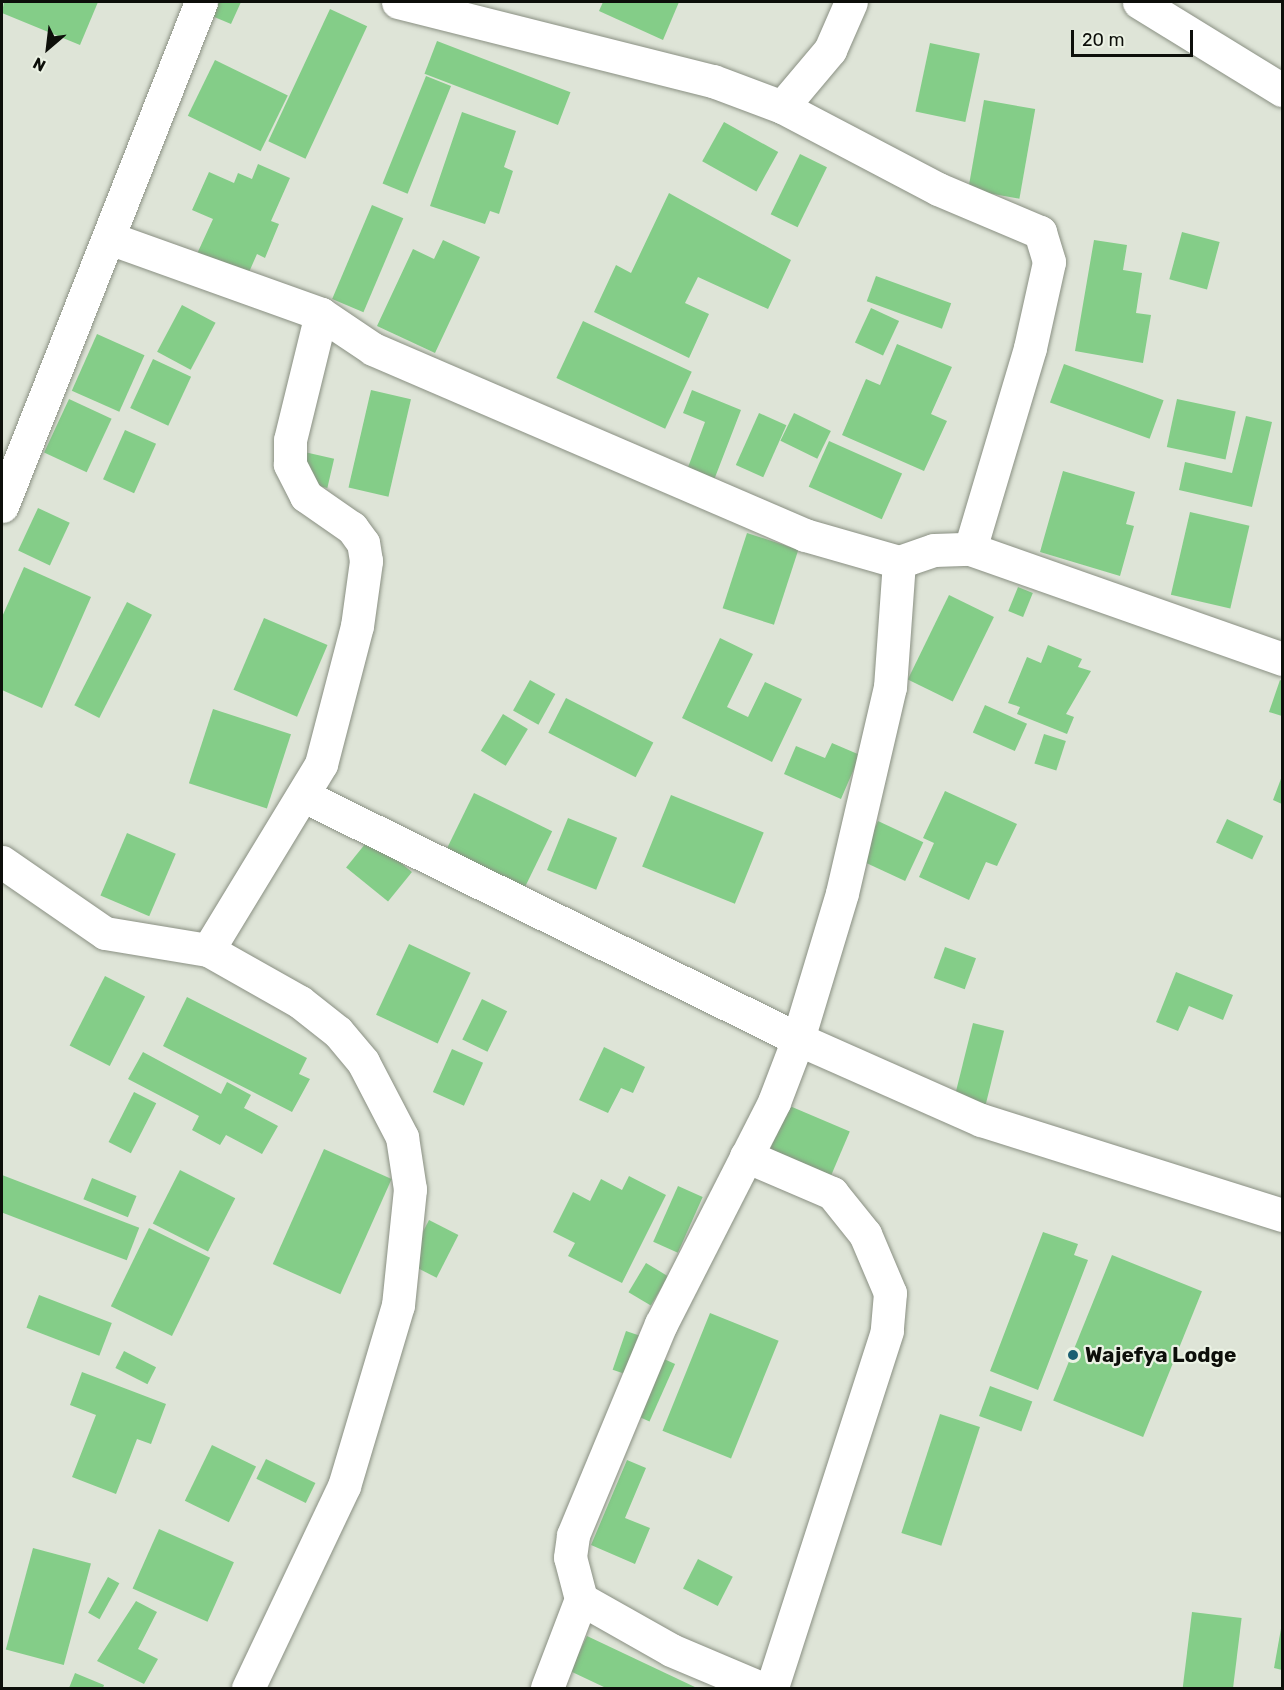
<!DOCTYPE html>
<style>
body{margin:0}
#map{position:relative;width:1284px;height:1690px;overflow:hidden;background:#dee4d7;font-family:Rubik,sans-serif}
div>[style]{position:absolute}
.building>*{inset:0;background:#84cd88;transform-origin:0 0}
.roads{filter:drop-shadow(0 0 2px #8a9083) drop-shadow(0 0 2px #8a9083)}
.minor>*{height:33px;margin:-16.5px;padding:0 16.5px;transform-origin:16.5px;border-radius:16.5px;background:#fff}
.dots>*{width:16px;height:16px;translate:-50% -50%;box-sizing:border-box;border:3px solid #ebf2e4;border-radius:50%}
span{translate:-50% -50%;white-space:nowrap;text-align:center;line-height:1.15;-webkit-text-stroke:4.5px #ebf2e4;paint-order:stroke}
.poi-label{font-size:21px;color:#0d0f0a;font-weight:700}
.left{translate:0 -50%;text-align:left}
.frame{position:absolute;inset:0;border:3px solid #0d0f0a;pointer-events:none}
.north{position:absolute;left:18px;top:18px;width:60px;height:60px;-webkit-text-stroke:4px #ebf2e4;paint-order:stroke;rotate:208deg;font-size:16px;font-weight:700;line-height:24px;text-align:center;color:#0d0f0a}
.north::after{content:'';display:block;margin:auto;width:21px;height:27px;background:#0d0f0a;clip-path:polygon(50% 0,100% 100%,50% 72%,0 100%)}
.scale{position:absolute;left:1071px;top:30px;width:122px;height:27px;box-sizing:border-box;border:3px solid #0d0f0a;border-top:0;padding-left:8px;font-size:18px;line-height:21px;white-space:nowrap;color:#0d0f0a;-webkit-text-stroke:4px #ebf2e4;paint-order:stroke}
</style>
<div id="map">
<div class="building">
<div style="clip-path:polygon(4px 2px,98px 2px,80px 45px,2px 13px)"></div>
<div style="clip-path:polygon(205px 2px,241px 2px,231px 24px,200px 11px)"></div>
<div style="clip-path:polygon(603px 2px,679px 2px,663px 40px,599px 11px)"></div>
<div style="left:330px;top:9px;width:41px;height:146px;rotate:25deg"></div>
<div style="left:437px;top:41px;width:143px;height:35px;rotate:21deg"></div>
<div style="left:930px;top:43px;width:51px;height:70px;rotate:12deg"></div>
<div style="left:215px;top:60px;width:81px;height:62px;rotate:26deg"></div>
<div style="left:426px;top:76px;width:27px;height:116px;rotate:22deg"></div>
<div style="left:984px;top:100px;width:52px;height:91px;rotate:10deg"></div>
<div style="clip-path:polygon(462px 112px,516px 131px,504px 167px,513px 171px,499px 214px,490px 211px,485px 224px,430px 206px)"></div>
<div style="left:724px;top:122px;width:62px;height:45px;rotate:29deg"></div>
<div style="left:800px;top:154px;width:30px;height:67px;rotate:26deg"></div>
<div style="clip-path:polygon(258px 164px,290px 178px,271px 221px,279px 224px,265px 258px,257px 254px,246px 279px,196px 256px,213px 219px,192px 210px,209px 172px,234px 183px,238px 173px,252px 179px)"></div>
<div style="clip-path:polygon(669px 193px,791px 260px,768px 309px,698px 277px,685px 303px,709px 314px,689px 358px,594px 312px,616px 265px,631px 273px)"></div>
<div style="left:372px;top:205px;width:34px;height:102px;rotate:23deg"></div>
<div style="left:1182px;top:232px;width:39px;height:49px;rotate:15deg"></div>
<div style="clip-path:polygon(443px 240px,480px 257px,435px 353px,377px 326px,413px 249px,434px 259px)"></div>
<div style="clip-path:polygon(1094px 240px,1127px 245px,1123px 270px,1142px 273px,1136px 313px,1151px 315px,1143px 363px,1075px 351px)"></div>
<div style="left:876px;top:276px;width:80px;height:27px;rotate:20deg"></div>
<div style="left:182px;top:305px;width:38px;height:53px;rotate:28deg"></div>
<div style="left:871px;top:308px;width:31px;height:38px;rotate:25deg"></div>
<div style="left:583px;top:321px;width:120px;height:63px;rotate:25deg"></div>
<div style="left:97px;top:334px;width:52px;height:62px;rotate:24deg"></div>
<div style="clip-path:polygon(897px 344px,952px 367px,931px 414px,947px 421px,924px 471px,842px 435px,866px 379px,880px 385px)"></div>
<div style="left:153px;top:359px;width:42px;height:54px;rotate:25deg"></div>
<div style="left:1064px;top:364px;width:106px;height:41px;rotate:20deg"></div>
<div style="left:371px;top:390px;width:41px;height:100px;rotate:13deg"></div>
<div style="clip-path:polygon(692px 390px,741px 410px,714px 480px,687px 470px,705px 422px,683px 413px)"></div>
<div style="left:69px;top:399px;width:47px;height:59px;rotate:25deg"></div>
<div style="left:1177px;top:399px;width:60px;height:49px;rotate:12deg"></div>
<div style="left:759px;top:413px;width:30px;height:57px;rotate:24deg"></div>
<div style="left:794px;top:413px;width:41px;height:31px;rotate:26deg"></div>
<div style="clip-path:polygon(1246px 416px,1272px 422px,1252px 507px,1179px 490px,1185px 462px,1232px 473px)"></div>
<div style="left:125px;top:430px;width:34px;height:54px;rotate:24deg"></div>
<div style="left:829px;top:441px;width:80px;height:50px;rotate:24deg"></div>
<div style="left:300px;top:451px;width:35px;height:30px;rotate:13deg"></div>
<div style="clip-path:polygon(1063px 471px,1135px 492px,1126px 524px,1134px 526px,1120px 576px,1040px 552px)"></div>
<div style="left:38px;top:508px;width:35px;height:47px;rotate:25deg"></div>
<div style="left:1190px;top:512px;width:61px;height:85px;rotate:13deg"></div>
<div style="left:747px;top:533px;width:54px;height:79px;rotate:18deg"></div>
<div style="clip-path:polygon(24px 567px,91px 597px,42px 708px,2px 690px,2px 617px)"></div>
<div style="left:1018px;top:587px;width:16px;height:26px;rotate:22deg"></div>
<div style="left:949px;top:595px;width:50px;height:94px;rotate:26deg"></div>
<div style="left:127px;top:602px;width:28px;height:116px;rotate:27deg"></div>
<div style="left:264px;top:618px;width:69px;height:78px;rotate:23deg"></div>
<div style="clip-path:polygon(720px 638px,753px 654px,727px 707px,748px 717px,765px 682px,802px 699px,772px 762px,682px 718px)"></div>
<div style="clip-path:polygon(1048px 645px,1082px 659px,1078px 667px,1091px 671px,1066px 714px,1074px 717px,1067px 734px,1017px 714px,1020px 707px,1008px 703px,1027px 657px,1041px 663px)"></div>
<div style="left:530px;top:680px;width:29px;height:35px;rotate:29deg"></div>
<div style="clip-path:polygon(1280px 680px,1282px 681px,1282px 716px,1269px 712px)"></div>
<div style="left:566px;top:698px;width:98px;height:39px;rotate:27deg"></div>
<div style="left:985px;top:705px;width:46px;height:30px;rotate:24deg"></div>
<div style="left:213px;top:709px;width:82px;height:78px;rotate:18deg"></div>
<div style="left:503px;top:714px;width:29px;height:43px;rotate:31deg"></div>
<div style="left:1044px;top:734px;width:23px;height:31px;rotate:18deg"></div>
<div style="clip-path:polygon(832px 743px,860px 755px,841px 799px,784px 774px,796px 746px,825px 758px)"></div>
<div style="clip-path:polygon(1282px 776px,1282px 804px,1273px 800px)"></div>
<div style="clip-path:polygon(945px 791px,1017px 824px,997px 866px,986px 862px,969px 900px,919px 877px,934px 843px,923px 838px)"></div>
<div style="left:474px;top:793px;width:87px;height:64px;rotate:26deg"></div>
<div style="left:671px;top:795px;width:100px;height:77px;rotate:22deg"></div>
<div style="left:568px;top:818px;width:53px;height:56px;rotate:22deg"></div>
<div style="left:1227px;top:819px;width:40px;height:26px;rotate:25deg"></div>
<div style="left:878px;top:821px;width:50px;height:43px;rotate:25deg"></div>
<div style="left:127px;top:833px;width:53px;height:68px;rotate:23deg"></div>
<div style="left:370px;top:838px;width:54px;height:38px;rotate:39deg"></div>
<div style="left:409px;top:944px;width:68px;height:78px;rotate:25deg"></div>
<div style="left:945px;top:947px;width:33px;height:33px;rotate:20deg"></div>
<div style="clip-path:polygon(1176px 972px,1233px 995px,1223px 1020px,1189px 1006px,1178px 1031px,1156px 1022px)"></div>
<div style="left:105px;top:976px;width:45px;height:78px;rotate:27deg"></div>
<div style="clip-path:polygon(187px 997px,307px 1058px,299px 1074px,310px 1079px,292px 1112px,163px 1046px)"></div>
<div style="left:482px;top:999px;width:28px;height:45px;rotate:26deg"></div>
<div style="left:973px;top:1023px;width:32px;height:87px;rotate:14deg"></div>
<div style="clip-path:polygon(604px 1047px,645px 1067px,633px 1093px,621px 1088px,608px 1113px,579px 1100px)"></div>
<div style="left:452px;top:1049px;width:34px;height:47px;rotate:24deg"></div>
<div style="clip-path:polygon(143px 1052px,221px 1094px,227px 1082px,251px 1095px,244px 1108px,278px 1126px,262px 1154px,226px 1135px,220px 1145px,192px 1130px,199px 1116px,128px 1079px)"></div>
<div style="left:134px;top:1092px;width:25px;height:56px;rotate:27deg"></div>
<div style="left:778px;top:1101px;width:78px;height:52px;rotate:23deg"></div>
<div style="left:324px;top:1149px;width:74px;height:126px;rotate:24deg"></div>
<div style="left:180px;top:1170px;width:62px;height:60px;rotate:27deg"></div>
<div style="left:2px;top:1175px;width:147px;height:35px;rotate:21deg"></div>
<div style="clip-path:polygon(629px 1176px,666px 1195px,622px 1283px,568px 1256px,575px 1243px,553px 1232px,573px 1192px,590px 1201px,601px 1179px,622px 1190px)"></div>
<div style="left:92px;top:1178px;width:48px;height:23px;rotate:22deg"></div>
<div style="left:678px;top:1186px;width:27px;height:61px;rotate:24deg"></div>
<div style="left:429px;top:1220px;width:33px;height:48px;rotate:27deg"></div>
<div style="left:149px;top:1228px;width:68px;height:87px;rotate:26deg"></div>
<div style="clip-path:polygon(1043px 1232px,1078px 1244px,1074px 1255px,1088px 1260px,1038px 1390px,990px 1371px)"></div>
<div style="left:1112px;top:1255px;width:97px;height:157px;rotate:22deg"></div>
<div style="left:646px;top:1263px;width:26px;height:34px;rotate:31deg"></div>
<div style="left:39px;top:1295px;width:78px;height:35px;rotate:21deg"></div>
<div style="left:710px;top:1313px;width:74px;height:127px;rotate:22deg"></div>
<div style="left:626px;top:1331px;width:21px;height:41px;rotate:19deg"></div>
<div style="left:124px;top:1351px;width:36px;height:19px;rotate:27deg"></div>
<div style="left:655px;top:1355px;width:22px;height:63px;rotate:24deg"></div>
<div style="clip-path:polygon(82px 1372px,166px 1404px,151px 1444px,137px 1439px,116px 1494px,72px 1477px,96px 1415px,70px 1405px)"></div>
<div style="left:990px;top:1386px;width:45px;height:32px;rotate:20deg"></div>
<div style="left:940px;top:1414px;width:42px;height:125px;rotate:18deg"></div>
<div style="left:212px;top:1445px;width:49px;height:62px;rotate:26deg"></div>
<div style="left:266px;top:1459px;width:55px;height:22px;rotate:26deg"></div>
<div style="clip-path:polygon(627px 1460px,646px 1468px,625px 1518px,650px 1528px,635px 1564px,591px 1545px)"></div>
<div style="left:159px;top:1529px;width:82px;height:65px;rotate:24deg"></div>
<div style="left:33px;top:1548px;width:60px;height:105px;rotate:15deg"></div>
<div style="left:698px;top:1559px;width:39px;height:33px;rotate:27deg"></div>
<div style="left:108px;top:1577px;width:13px;height:41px;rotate:29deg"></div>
<div style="clip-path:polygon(136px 1601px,157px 1612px,138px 1649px,158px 1659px,144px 1684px,97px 1661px)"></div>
<div style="left:1192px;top:1612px;width:50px;height:76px;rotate:7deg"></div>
<div style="clip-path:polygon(1282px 1623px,1282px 1670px,1274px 1668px)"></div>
<div style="clip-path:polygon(587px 1636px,697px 1688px,606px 1688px,570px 1671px)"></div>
<div style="clip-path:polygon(75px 1673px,104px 1685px,103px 1688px,69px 1688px)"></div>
</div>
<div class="roads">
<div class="minor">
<div style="left:398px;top:2px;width:325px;rotate:14.1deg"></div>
<div style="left:713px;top:81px;width:74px;rotate:20.6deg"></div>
<div style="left:782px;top:107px;width:176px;rotate:27.7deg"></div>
<div style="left:938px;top:189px;width:111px;rotate:22.9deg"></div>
<div style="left:1040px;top:232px;width:31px;rotate:73deg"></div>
<div style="left:1049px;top:262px;width:88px;rotate:102.5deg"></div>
<div style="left:1030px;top:348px;width:210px;rotate:106.6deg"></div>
<div style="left:1139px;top:2px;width:168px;rotate:31.6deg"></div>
<div style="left:782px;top:107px;width:75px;rotate:-49.9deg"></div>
<div style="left:830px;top:50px;width:52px;rotate:-66.4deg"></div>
<div style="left:109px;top:238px;width:225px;rotate:19.7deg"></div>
<div style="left:321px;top:314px;width:63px;rotate:33.9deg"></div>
<div style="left:373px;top:349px;width:470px;rotate:23.3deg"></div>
<div style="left:805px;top:535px;width:98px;rotate:16deg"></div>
<div style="left:899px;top:562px;width:37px;rotate:-19deg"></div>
<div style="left:934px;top:550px;width:36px;rotate:-2deg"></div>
<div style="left:970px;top:549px;width:331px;rotate:19.4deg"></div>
<div style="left:2px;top:506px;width:542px;rotate:-68.45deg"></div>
<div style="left:306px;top:797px;width:548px;rotate:26.19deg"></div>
<div style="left:798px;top:1039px;width:200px;rotate:23.9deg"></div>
<div style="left:981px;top:1120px;width:316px;rotate:17.5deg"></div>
<div style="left:2px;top:862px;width:125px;rotate:34.6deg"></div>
<div style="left:105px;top:933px;width:104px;rotate:9.4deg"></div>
<div style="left:208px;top:950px;width:106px;rotate:29.5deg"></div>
<div style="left:300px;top:1002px;width:48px;rotate:38.3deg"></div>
<div style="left:338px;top:1032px;width:39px;rotate:50deg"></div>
<div style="left:363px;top:1062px;width:85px;rotate:62.5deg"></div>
<div style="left:402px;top:1137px;width:53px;rotate:81.3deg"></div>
<div style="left:410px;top:1189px;width:117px;rotate:95.9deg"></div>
<div style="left:398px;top:1305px;width:189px;rotate:106.6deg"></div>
<div style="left:344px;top:1486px;width:224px;rotate:115.4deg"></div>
<div style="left:208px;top:950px;width:218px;rotate:-58.7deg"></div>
<div style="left:321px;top:764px;width:143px;rotate:-75.4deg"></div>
<div style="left:357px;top:626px;width:66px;rotate:-82.1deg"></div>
<div style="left:366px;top:561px;width:18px;rotate:-99deg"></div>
<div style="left:363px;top:543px;width:19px;rotate:-126deg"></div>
<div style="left:352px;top:528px;width:56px;rotate:-145.2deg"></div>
<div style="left:306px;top:496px;width:36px;rotate:-117deg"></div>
<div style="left:290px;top:464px;width:24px;rotate:-90deg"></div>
<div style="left:290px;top:440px;width:130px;rotate:-76.2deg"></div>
<div style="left:746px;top:1156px;width:94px;rotate:23.3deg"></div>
<div style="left:832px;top:1193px;width:53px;rotate:51.2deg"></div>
<div style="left:865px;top:1234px;width:64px;rotate:67deg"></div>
<div style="left:890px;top:1293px;width:38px;rotate:95deg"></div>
<div style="left:887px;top:1331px;width:375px;rotate:107.9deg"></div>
<div style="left:581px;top:1599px;width:103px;rotate:29.5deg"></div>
<div style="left:671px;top:1650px;width:98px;rotate:22.9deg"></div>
<div style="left:547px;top:1688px;width:95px;rotate:-69.1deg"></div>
<div style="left:581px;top:1599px;width:43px;rotate:-104.7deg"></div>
<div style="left:570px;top:1557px;width:22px;rotate:-82deg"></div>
<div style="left:573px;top:1535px;width:229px;rotate:-67.4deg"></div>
<div style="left:661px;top:1324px;width:249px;rotate:-63deg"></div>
<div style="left:774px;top:1102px;width:67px;rotate:-69.1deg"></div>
<div style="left:798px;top:1039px;width:152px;rotate:-73.2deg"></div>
<div style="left:842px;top:893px;width:212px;rotate:-76.9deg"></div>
<div style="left:890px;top:687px;width:125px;rotate:-85.9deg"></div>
</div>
</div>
<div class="dots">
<div style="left:1073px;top:1355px;background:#1c5f72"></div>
</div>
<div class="poi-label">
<span class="left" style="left:1085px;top:1355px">Wajefya Lodge</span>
</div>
<div class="frame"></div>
<div class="north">N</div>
<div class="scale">20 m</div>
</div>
